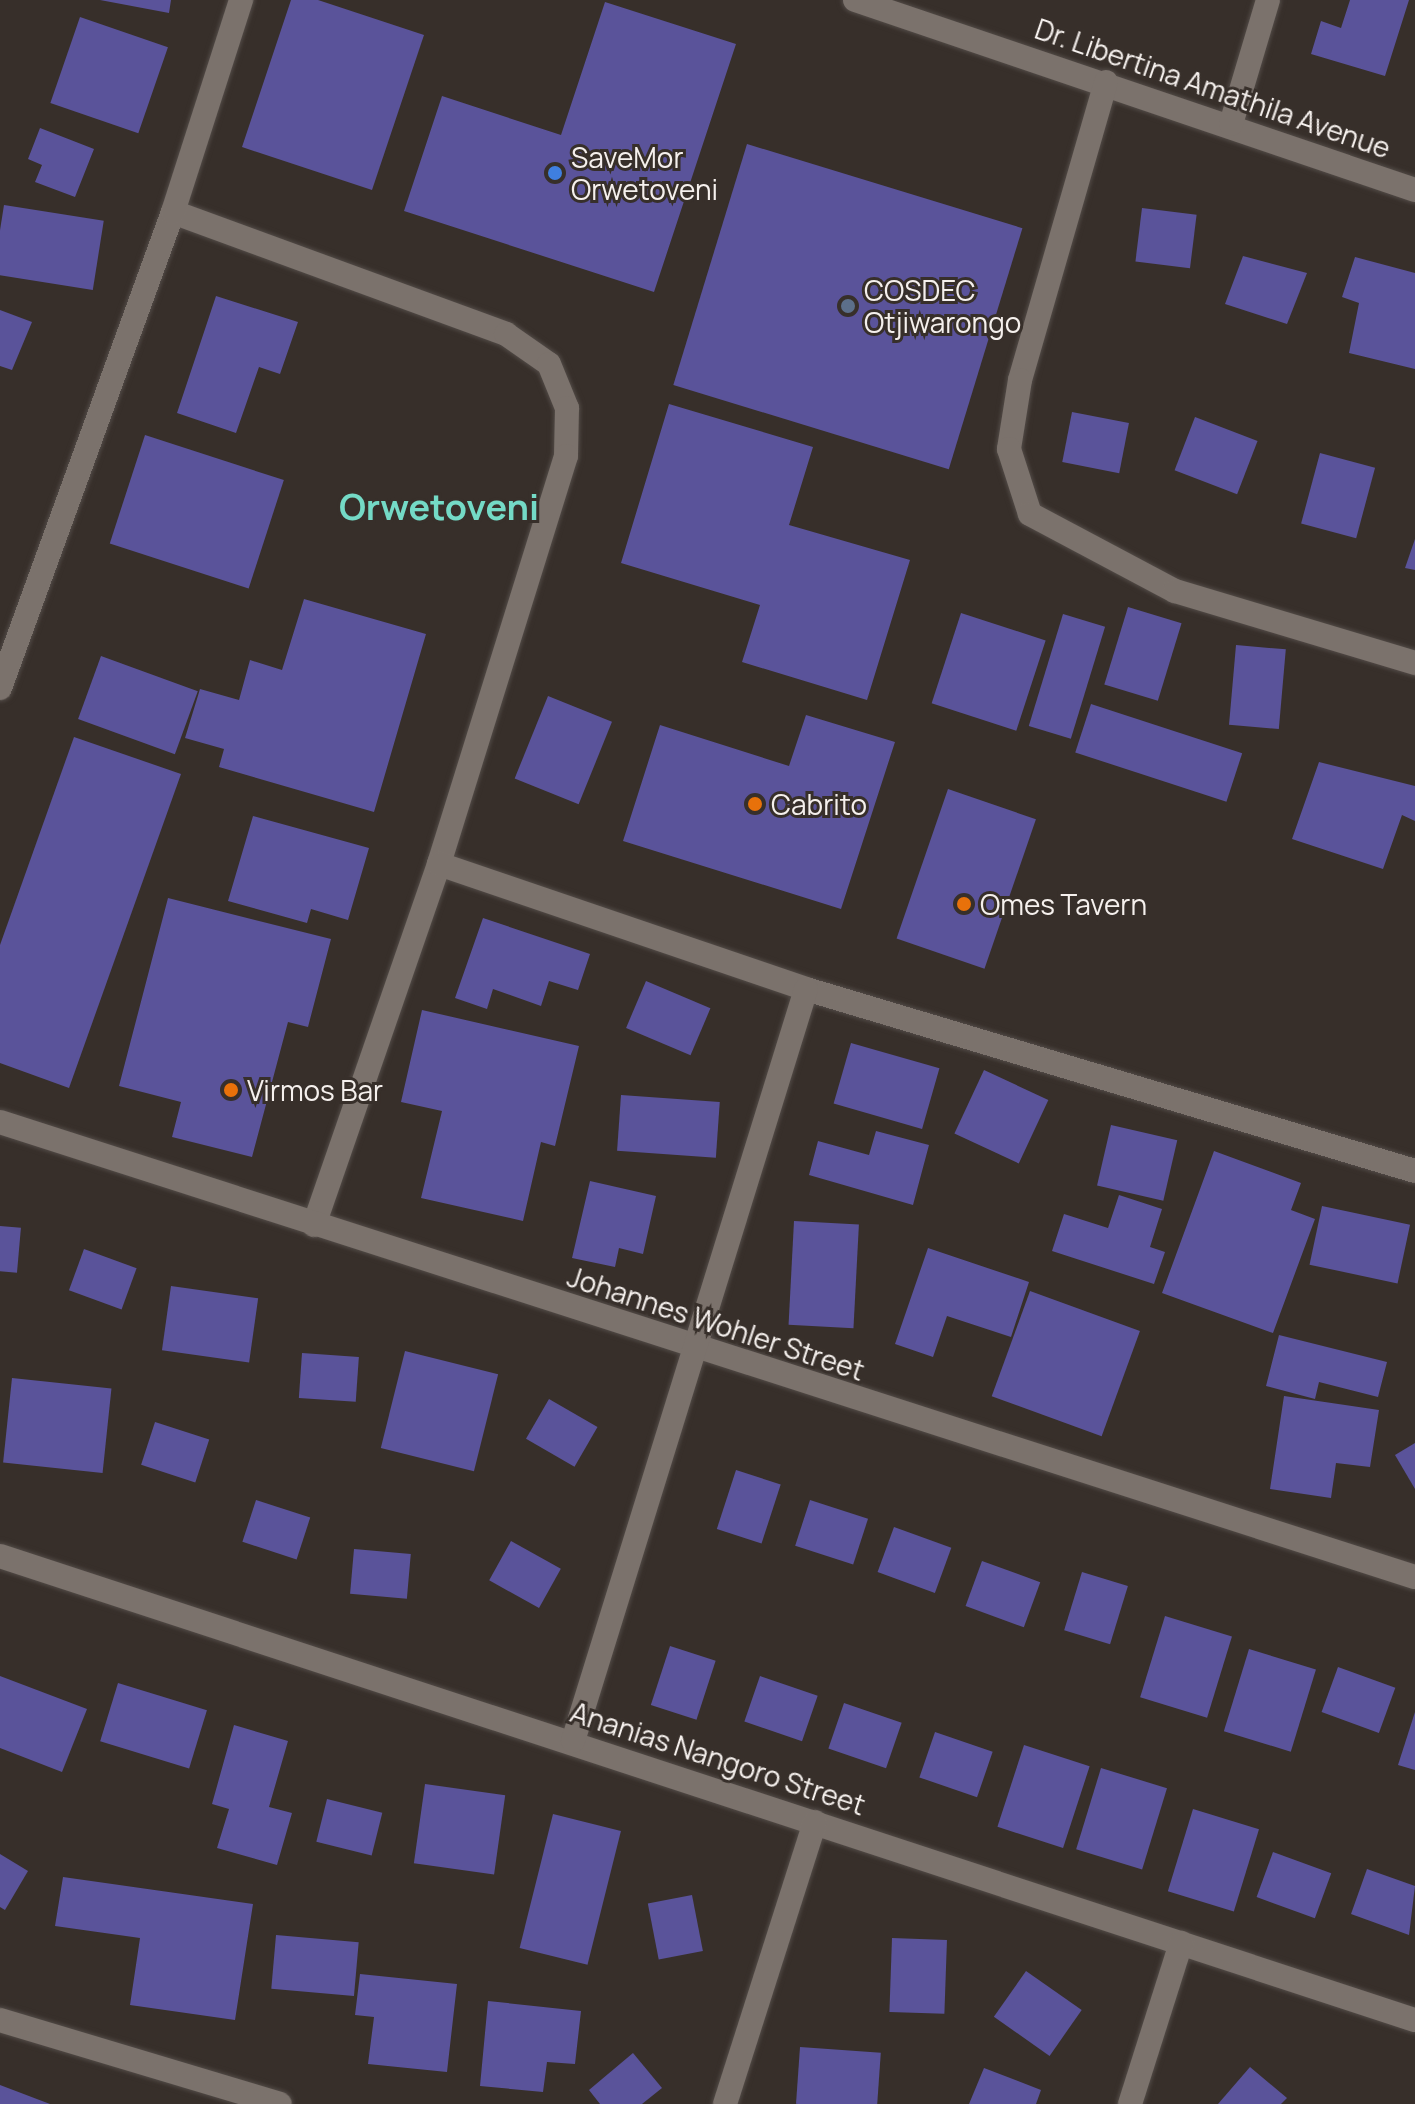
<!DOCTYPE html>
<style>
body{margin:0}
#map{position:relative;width:1415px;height:2104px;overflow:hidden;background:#372f2a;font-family:Manrope,sans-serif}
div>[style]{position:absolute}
.building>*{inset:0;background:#5a539a;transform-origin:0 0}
.roads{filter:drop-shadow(0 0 2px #524b47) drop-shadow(0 0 2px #524b47)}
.minor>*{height:24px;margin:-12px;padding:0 12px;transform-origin:12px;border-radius:12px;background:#7b726c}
.dots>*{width:22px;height:22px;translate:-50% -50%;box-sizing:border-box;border:4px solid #372f2a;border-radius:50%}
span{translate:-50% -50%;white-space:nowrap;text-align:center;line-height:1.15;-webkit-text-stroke:6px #372f2a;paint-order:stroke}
.street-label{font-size:28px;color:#f5f0ed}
.poi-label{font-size:28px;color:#f5f0ed}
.left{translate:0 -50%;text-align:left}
.district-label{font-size:36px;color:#74dac6;font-weight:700}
</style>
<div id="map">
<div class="building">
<div style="clip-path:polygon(100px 0,171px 0,169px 13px)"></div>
<div style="clip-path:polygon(291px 0,318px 0,424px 35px,372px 190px,242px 147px)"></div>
<div style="clip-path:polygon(1350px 0,1409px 0,1385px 76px,1311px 54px,1321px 21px,1341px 28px)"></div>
<div style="clip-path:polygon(605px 2px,736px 44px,654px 292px,404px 211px,442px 96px,561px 135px)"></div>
<div style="left:80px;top:17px;width:93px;height:91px;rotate:19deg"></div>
<div style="clip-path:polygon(40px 128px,94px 149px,75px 197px,35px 182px,42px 165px,28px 159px)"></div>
<div style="left:747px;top:144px;width:288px;height:252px;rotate:17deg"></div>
<div style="left:4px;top:205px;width:101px;height:70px;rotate:9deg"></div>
<div style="left:1142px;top:208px;width:55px;height:54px;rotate:7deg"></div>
<div style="clip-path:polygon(1243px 256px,1307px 273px,1287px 324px,1225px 304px)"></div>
<div style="clip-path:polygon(1355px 257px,1415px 273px,1415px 369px,1349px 353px,1359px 303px,1342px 297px)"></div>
<div style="clip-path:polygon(216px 296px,298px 322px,280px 374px,259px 367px,236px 433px,177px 413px)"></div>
<div style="clip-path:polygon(0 310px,32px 322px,12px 370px,0 366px)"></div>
<div style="clip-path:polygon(669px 404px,813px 447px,789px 525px,910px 560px,867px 700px,742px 662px,760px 605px,621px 563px)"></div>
<div style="left:1072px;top:412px;width:58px;height:51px;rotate:11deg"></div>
<div style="left:1195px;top:417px;width:67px;height:57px;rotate:21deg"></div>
<div style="left:145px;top:435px;width:146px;height:114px;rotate:18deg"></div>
<div style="left:1320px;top:453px;width:57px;height:73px;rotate:15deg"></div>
<div style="clip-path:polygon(1415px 539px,1415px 570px,1405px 568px)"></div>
<div style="clip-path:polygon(304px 599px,426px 634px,374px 812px,219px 767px,224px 749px,185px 738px,200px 689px,239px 700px,250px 660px,282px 670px)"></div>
<div style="left:1128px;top:607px;width:56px;height:81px;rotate:17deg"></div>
<div style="left:961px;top:613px;width:89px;height:95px;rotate:18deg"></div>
<div style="left:1063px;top:614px;width:44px;height:117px;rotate:17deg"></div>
<div style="left:1236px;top:645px;width:50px;height:80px;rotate:5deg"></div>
<div style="left:101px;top:656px;width:103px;height:67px;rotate:20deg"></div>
<div style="left:548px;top:696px;width:69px;height:89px;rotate:22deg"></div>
<div style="left:1091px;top:704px;width:159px;height:51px;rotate:18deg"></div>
<div style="clip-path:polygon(806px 715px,895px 742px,841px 909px,623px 841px,660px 725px,789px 766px)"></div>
<div style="clip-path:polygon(74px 737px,181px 774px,69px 1088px,0 1063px,0 945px)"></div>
<div style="clip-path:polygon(1319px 762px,1415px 786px,1415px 821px,1402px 815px,1383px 869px,1292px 839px)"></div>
<div style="left:948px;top:789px;width:93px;height:158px;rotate:19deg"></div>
<div style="clip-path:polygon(253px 816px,369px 848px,348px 920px,311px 909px,307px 923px,228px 901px)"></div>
<div style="clip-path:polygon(168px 898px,331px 939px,308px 1027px,288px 1022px,252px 1157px,172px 1137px,181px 1102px,119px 1086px)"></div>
<div style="clip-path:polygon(483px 918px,590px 954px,578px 990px,549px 981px,541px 1006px,493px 989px,487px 1009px,455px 998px)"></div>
<div style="left:646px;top:981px;width:70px;height:51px;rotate:23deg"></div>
<div style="clip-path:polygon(422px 1010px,579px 1046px,555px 1146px,541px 1142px,523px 1221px,421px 1198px,442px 1111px,401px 1102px)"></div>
<div style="left:851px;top:1043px;width:92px;height:63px;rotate:16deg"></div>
<div style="left:984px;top:1070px;width:71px;height:70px;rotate:25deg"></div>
<div style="left:621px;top:1095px;width:99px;height:56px;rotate:4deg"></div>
<div style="left:1111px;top:1125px;width:68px;height:62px;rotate:13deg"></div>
<div style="clip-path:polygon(876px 1131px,929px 1145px,913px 1205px,809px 1175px,818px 1141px,869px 1155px)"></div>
<div style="clip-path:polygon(1214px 1151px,1301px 1183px,1291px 1210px,1315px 1219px,1273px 1333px,1162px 1293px)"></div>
<div style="clip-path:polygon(590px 1181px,656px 1196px,643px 1254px,619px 1248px,615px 1267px,572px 1258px)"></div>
<div style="clip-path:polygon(1119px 1195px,1162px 1209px,1150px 1247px,1165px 1252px,1154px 1284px,1052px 1251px,1064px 1214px,1108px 1228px)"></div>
<div style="left:1322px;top:1206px;width:90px;height:60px;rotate:12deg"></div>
<div style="left:794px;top:1221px;width:65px;height:104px;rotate:3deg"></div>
<div style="left:0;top:1226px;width:21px;height:45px;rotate:5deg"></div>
<div style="clip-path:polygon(928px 1248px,1029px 1282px,1011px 1337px,947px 1316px,933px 1357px,895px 1344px)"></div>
<div style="left:84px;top:1249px;width:56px;height:44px;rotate:20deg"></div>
<div style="left:171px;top:1286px;width:88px;height:65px;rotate:8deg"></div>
<div style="left:1030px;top:1291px;width:117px;height:112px;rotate:20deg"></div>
<div style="clip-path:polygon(1279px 1335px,1387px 1362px,1378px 1397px,1319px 1382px,1315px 1399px,1266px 1386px)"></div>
<div style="left:405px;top:1351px;width:96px;height:100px;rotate:14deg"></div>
<div style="left:302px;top:1353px;width:57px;height:45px;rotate:4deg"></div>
<div style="left:12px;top:1378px;width:100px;height:85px;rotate:6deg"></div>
<div style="clip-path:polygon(1284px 1396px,1379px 1410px,1370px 1467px,1336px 1463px,1331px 1498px,1270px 1489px)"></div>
<div style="left:549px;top:1399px;width:56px;height:46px;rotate:30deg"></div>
<div style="left:155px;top:1422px;width:57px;height:45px;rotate:18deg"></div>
<div style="clip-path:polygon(1415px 1443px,1415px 1489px,1395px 1455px)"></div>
<div style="left:736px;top:1470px;width:47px;height:62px;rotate:18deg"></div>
<div style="left:256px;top:1500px;width:57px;height:44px;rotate:18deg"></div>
<div style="left:810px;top:1500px;width:61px;height:48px;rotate:18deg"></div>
<div style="left:894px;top:1527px;width:61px;height:48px;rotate:20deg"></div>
<div style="left:511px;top:1541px;width:57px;height:45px;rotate:29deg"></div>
<div style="left:354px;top:1549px;width:57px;height:45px;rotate:5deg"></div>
<div style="left:982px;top:1561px;width:62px;height:48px;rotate:20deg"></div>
<div style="left:1082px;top:1572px;width:48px;height:61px;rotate:17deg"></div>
<div style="left:1165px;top:1616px;width:70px;height:85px;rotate:17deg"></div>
<div style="left:670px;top:1646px;width:48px;height:62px;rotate:18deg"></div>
<div style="left:1249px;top:1649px;width:70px;height:86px;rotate:17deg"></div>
<div style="left:1338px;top:1667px;width:61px;height:48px;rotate:20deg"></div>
<div style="clip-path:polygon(0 1676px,87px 1709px,62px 1772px,0 1748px)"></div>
<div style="left:760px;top:1676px;width:61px;height:48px;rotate:19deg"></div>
<div style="left:118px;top:1683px;width:93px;height:61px;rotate:17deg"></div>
<div style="left:844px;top:1703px;width:61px;height:48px;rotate:19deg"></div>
<div style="clip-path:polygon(1415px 1712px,1415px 1770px,1398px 1765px)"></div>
<div style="clip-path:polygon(234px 1725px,288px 1741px,269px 1807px,292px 1813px,277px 1865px,217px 1848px,229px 1809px,212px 1804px)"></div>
<div style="left:935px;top:1732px;width:61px;height:48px;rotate:19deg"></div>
<div style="left:1024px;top:1745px;width:69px;height:86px;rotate:18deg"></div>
<div style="left:1101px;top:1768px;width:69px;height:85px;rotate:17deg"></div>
<div style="left:425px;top:1784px;width:81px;height:80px;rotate:8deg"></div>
<div style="left:327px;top:1799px;width:57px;height:44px;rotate:14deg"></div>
<div style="left:1193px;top:1809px;width:69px;height:86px;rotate:17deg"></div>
<div style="left:553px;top:1814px;width:70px;height:138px;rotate:14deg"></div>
<div style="left:1273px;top:1852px;width:62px;height:48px;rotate:20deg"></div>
<div style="clip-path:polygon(0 1854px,28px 1871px,5px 1910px,0 1907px)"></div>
<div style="clip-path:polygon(1367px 1869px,1415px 1886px,1409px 1935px,1351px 1914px)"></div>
<div style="clip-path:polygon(63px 1877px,253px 1904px,235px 2020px,130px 2005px,140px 1938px,55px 1926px)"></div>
<div style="left:692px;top:1895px;width:57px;height:45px;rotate:79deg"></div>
<div style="left:276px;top:1935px;width:83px;height:54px;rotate:5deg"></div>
<div style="left:892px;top:1938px;width:55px;height:74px;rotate:2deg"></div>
<div style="left:1026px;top:1971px;width:68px;height:56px;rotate:35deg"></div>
<div style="clip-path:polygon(360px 1974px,457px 1984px,447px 2072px,368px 2064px,374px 2017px,355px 2015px)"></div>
<div style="clip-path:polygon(488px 2001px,581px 2011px,575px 2064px,547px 2062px,543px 2092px,480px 2086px)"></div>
<div style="left:800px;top:2047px;width:81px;height:57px;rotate:4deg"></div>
<div style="clip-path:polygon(633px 2053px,662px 2088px,642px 2104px,600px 2104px,589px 2090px)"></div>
<div style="clip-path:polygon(1250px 2067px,1287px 2098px,1281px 2104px,1218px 2104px)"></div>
<div style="clip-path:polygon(984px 2068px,1041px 2090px,1036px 2104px,969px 2104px)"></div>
<div style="clip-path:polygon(0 2085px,50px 2104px,0 2104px)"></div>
</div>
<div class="roads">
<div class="minor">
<div style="left:855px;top:0;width:591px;rotate:18.74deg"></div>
<div style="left:1106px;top:82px;width:310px;rotate:106.1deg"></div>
<div style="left:1020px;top:380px;width:70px;rotate:99.1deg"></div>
<div style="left:1009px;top:449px;width:68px;rotate:72.1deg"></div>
<div style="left:1030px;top:514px;width:164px;rotate:28deg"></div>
<div style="left:1175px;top:591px;width:251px;rotate:16.7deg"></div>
<div style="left:1231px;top:124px;width:129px;rotate:-73.4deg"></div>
<div style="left:173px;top:212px;width:355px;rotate:20.1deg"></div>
<div style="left:506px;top:334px;width:52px;rotate:34.9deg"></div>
<div style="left:549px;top:364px;width:48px;rotate:67.8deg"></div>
<div style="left:567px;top:408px;width:48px;rotate:91.2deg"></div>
<div style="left:566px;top:456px;width:427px;rotate:107.3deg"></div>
<div style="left:439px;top:864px;width:382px;rotate:109.1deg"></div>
<div style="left:0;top:688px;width:506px;rotate:-70.03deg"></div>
<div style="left:173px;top:212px;width:223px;rotate:-72.2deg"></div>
<div style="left:439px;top:864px;width:388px;rotate:18.8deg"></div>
<div style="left:806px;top:989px;width:636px;rotate:16.64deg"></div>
<div style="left:0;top:1122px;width:1486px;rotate:17.83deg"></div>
<div style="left:0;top:1556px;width:1489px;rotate:18.16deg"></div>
<div style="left:573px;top:1741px;width:787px;rotate:-72.78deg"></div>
<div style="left:0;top:2020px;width:292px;rotate:16.7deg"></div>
<div style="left:725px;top:2104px;width:296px;rotate:-72.3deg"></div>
<div style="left:1130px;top:2104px;width:169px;rotate:-72.4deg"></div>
</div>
</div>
<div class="dots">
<div style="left:555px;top:173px;background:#3f7fe0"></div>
<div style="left:848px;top:306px;background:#5c6f8a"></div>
<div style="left:755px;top:804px;background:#e8710a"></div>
<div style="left:964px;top:904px;background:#e8710a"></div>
<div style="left:231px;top:1090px;background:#e8710a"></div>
</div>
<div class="street-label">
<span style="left:1213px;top:88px;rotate:19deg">Dr. Libertina Amathila Avenue</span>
<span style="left:716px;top:1323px;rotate:18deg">Johannes Wohler Street</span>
<span style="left:718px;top:1758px;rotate:18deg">Ananias Nangoro Street</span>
</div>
<div class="poi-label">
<span class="left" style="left:571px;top:173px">SaveMor<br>Orwetoveni</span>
<span class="left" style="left:864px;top:306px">COSDEC<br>Otjiwarongo</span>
<span class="left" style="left:771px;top:804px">Cabrito</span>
<span class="left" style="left:980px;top:904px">Omes Tavern</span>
<span class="left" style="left:247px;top:1090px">Virmos Bar</span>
</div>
<div class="district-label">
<span style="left:439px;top:507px">Orwetoveni</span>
</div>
</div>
